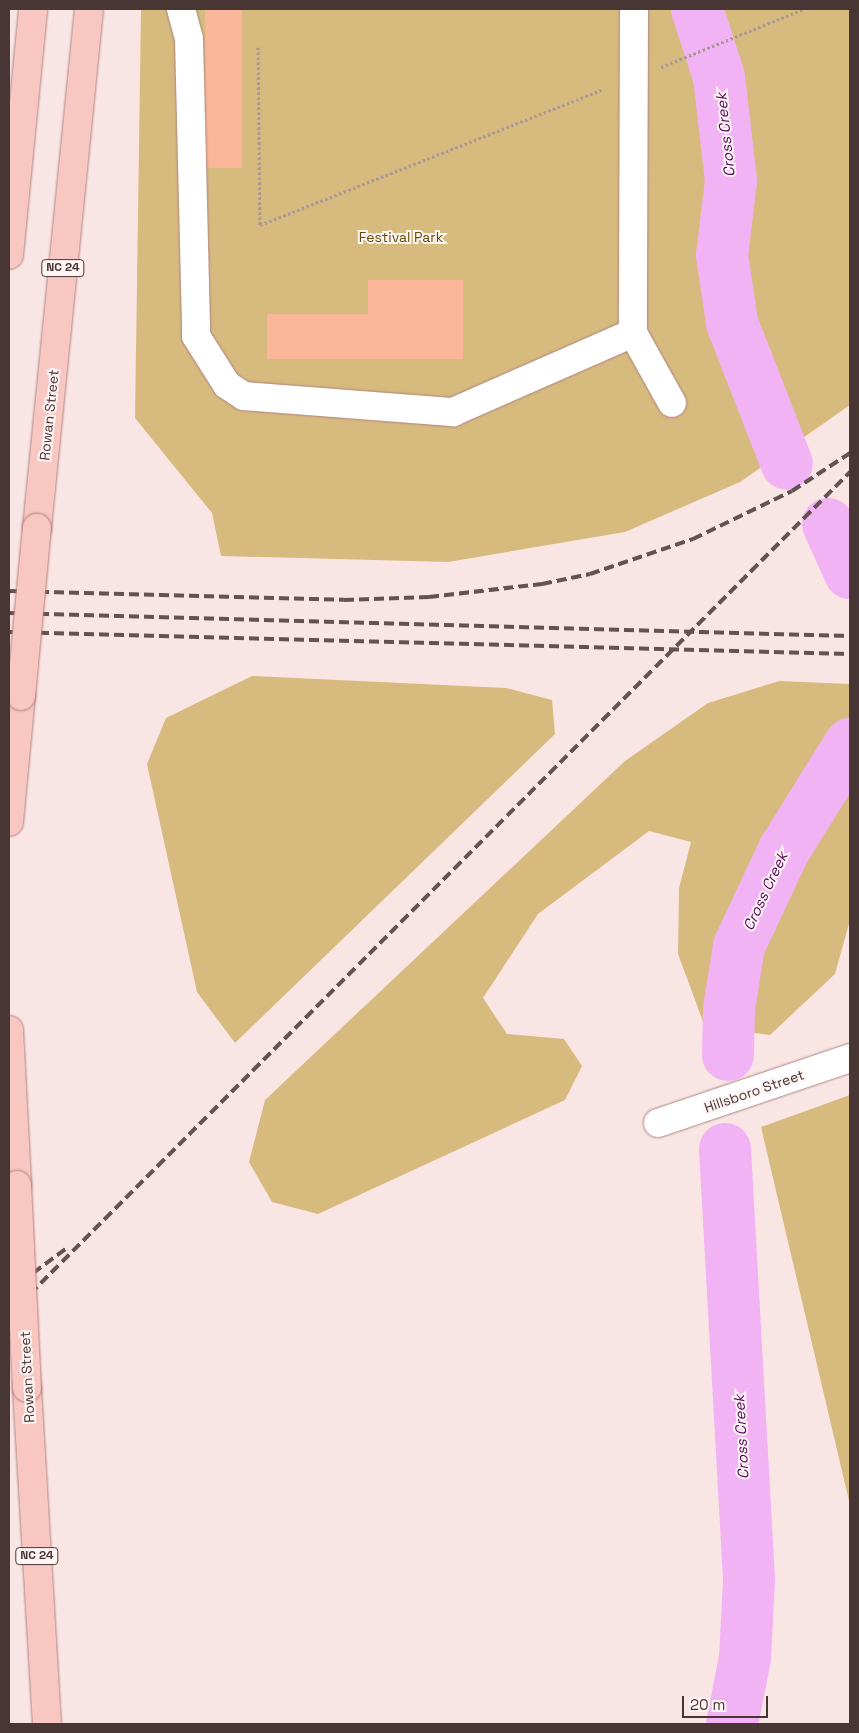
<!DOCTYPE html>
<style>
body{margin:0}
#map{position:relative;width:859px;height:1733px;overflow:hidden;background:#f9e6e4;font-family:"Space Grotesk",sans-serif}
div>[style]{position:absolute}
.green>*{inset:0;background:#d7ba7e}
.river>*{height:52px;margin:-26px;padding:0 26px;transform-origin:26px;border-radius:26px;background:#f2b3f5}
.building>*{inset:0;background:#f9b698;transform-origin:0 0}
.path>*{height:3px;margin-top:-1.5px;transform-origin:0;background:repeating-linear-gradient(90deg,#ab9896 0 2.5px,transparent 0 5px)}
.roads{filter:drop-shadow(0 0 1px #af8581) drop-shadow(0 0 1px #af8581)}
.minor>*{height:28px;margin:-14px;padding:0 14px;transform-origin:14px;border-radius:14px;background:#fff}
.major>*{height:28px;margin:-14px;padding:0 14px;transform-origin:14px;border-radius:14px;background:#f8c7c2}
.rail>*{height:4px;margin-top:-2px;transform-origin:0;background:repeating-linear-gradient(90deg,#645250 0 10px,transparent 0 15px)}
.bridges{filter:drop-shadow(0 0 1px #b87c76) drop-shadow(0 0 1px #b87c76)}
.major-bridge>*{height:28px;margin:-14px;padding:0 14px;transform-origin:14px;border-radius:14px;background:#f8c7c2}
span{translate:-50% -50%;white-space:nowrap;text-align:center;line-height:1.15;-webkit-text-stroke:4px #fff5f4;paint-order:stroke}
.shield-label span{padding:1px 4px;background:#fff5f4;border:1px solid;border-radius:4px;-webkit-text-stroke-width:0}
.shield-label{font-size:12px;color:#483634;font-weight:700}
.park-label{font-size:14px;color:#654b06}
.street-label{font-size:14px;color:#483634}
.water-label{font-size:15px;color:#530659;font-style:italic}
.frame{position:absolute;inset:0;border:10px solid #483634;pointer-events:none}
.scale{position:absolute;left:682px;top:1696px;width:86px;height:22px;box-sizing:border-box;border:2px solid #483634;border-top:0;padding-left:6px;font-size:15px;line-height:18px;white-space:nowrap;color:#483634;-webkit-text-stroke:4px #fff5f4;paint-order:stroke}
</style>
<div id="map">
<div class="green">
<div style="clip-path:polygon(141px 9px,850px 9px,850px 405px,740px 482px,625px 532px,448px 562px,221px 556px,212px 513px,135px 418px)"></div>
<div style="clip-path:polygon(252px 676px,506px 688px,552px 700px,555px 734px,235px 1043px,197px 992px,147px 764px,166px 718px)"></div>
<div style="clip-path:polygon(779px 681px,850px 684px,850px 920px,835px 974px,770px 1035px,705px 1027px,678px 954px,679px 888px,691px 842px,649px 831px,538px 914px,483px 998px,507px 1034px,564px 1039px,582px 1066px,565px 1100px,318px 1214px,272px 1202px,249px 1162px,265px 1100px,625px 761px,708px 703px)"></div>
<div style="clip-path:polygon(850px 1095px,850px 1505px,761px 1127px)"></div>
</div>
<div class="river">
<div style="left:697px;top:9px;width:71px;rotate:72.1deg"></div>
<div style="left:719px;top:77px;width:105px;rotate:83.4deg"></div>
<div style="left:731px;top:181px;width:75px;rotate:96.9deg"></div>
<div style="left:722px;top:255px;width:69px;rotate:81.6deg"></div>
<div style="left:732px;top:323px;width:151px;rotate:68.7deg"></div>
<div style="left:828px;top:524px;width:54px;rotate:65.8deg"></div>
<div style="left:728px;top:1055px;width:46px;rotate:-88.8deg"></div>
<div style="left:729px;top:1009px;width:64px;rotate:-81deg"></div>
<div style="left:739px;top:946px;width:106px;rotate:-64.9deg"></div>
<div style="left:784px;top:850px;width:125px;rotate:-58.1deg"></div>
<div style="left:725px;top:1149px;width:432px;rotate:86.8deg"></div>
<div style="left:749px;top:1580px;width:78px;rotate:92.9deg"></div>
<div style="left:745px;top:1658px;width:67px;rotate:101.1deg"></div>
</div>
<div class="building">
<div style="left:205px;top:9px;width:37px;height:159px"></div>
<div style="clip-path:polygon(368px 280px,463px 280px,463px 359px,267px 359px,267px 314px,368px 314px)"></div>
</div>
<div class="path">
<div style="left:258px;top:47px;width:178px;rotate:89.4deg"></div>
<div style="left:260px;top:225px;width:370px;rotate:-21.6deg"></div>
<div style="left:661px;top:67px;width:154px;rotate:-22.1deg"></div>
</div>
<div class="roads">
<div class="minor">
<div style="left:181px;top:9px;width:31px;rotate:75deg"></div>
<div style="left:189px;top:39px;width:297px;rotate:88.6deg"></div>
<div style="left:196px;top:336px;width:58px;rotate:57.7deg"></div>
<div style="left:227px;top:385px;width:20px;rotate:33deg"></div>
<div style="left:244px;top:396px;width:210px;rotate:4.4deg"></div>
<div style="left:453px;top:412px;width:197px;rotate:-23.7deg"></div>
<div style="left:634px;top:9px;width:324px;rotate:90.2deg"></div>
<div style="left:633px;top:333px;width:80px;rotate:60.9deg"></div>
<div style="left:658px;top:1123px;width:203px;rotate:-18.7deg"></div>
</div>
<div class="major">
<div style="left:9px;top:255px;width:247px;rotate:-84.4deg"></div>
<div style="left:37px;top:528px;width:522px;rotate:-84.28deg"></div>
<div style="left:9px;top:822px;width:127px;rotate:-84.6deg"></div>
<div style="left:9px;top:1030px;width:155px;rotate:87deg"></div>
<div style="left:27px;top:1388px;width:337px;rotate:86.6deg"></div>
</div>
</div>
<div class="rail">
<div style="left:9px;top:591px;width:335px;rotate:1.5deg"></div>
<div style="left:344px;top:600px;width:85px;rotate:-2deg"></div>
<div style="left:429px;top:597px;width:114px;rotate:-6.6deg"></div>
<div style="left:542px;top:584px;width:49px;rotate:-11.8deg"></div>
<div style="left:590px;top:574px;width:109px;rotate:-18.8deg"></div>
<div style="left:693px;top:539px;width:110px;rotate:-25.9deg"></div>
<div style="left:792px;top:491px;width:69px;rotate:-33.2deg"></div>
<div style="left:9px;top:613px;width:841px;rotate:1.57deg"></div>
<div style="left:9px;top:632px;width:841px;rotate:1.5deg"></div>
<div style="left:9px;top:1291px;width:74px;rotate:-36.7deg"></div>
<div style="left:9px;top:1315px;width:1191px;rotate:-45.07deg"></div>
</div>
<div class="bridges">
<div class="major-bridge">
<div style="left:21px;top:696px;width:169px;rotate:-84.6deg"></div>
<div style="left:17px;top:1185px;width:203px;rotate:87.2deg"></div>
</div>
</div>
<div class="shield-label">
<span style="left:63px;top:268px">NC 24</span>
<span style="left:37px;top:1556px">NC 24</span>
</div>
<div class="park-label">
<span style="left:401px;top:237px">Festival Park</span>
</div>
<div class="street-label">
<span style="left:49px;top:415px;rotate:-84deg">Rowan Street</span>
<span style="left:754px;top:1091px;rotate:-19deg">Hillsboro Street</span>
<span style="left:27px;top:1377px;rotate:-93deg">Rowan Street</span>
</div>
<div class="water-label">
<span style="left:725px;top:135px;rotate:-96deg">Cross Creek</span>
<span style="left:765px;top:891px;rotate:-65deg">Cross Creek</span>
<span style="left:741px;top:1437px;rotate:-93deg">Cross Creek</span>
</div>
<div class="frame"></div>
<div class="scale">20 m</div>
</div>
